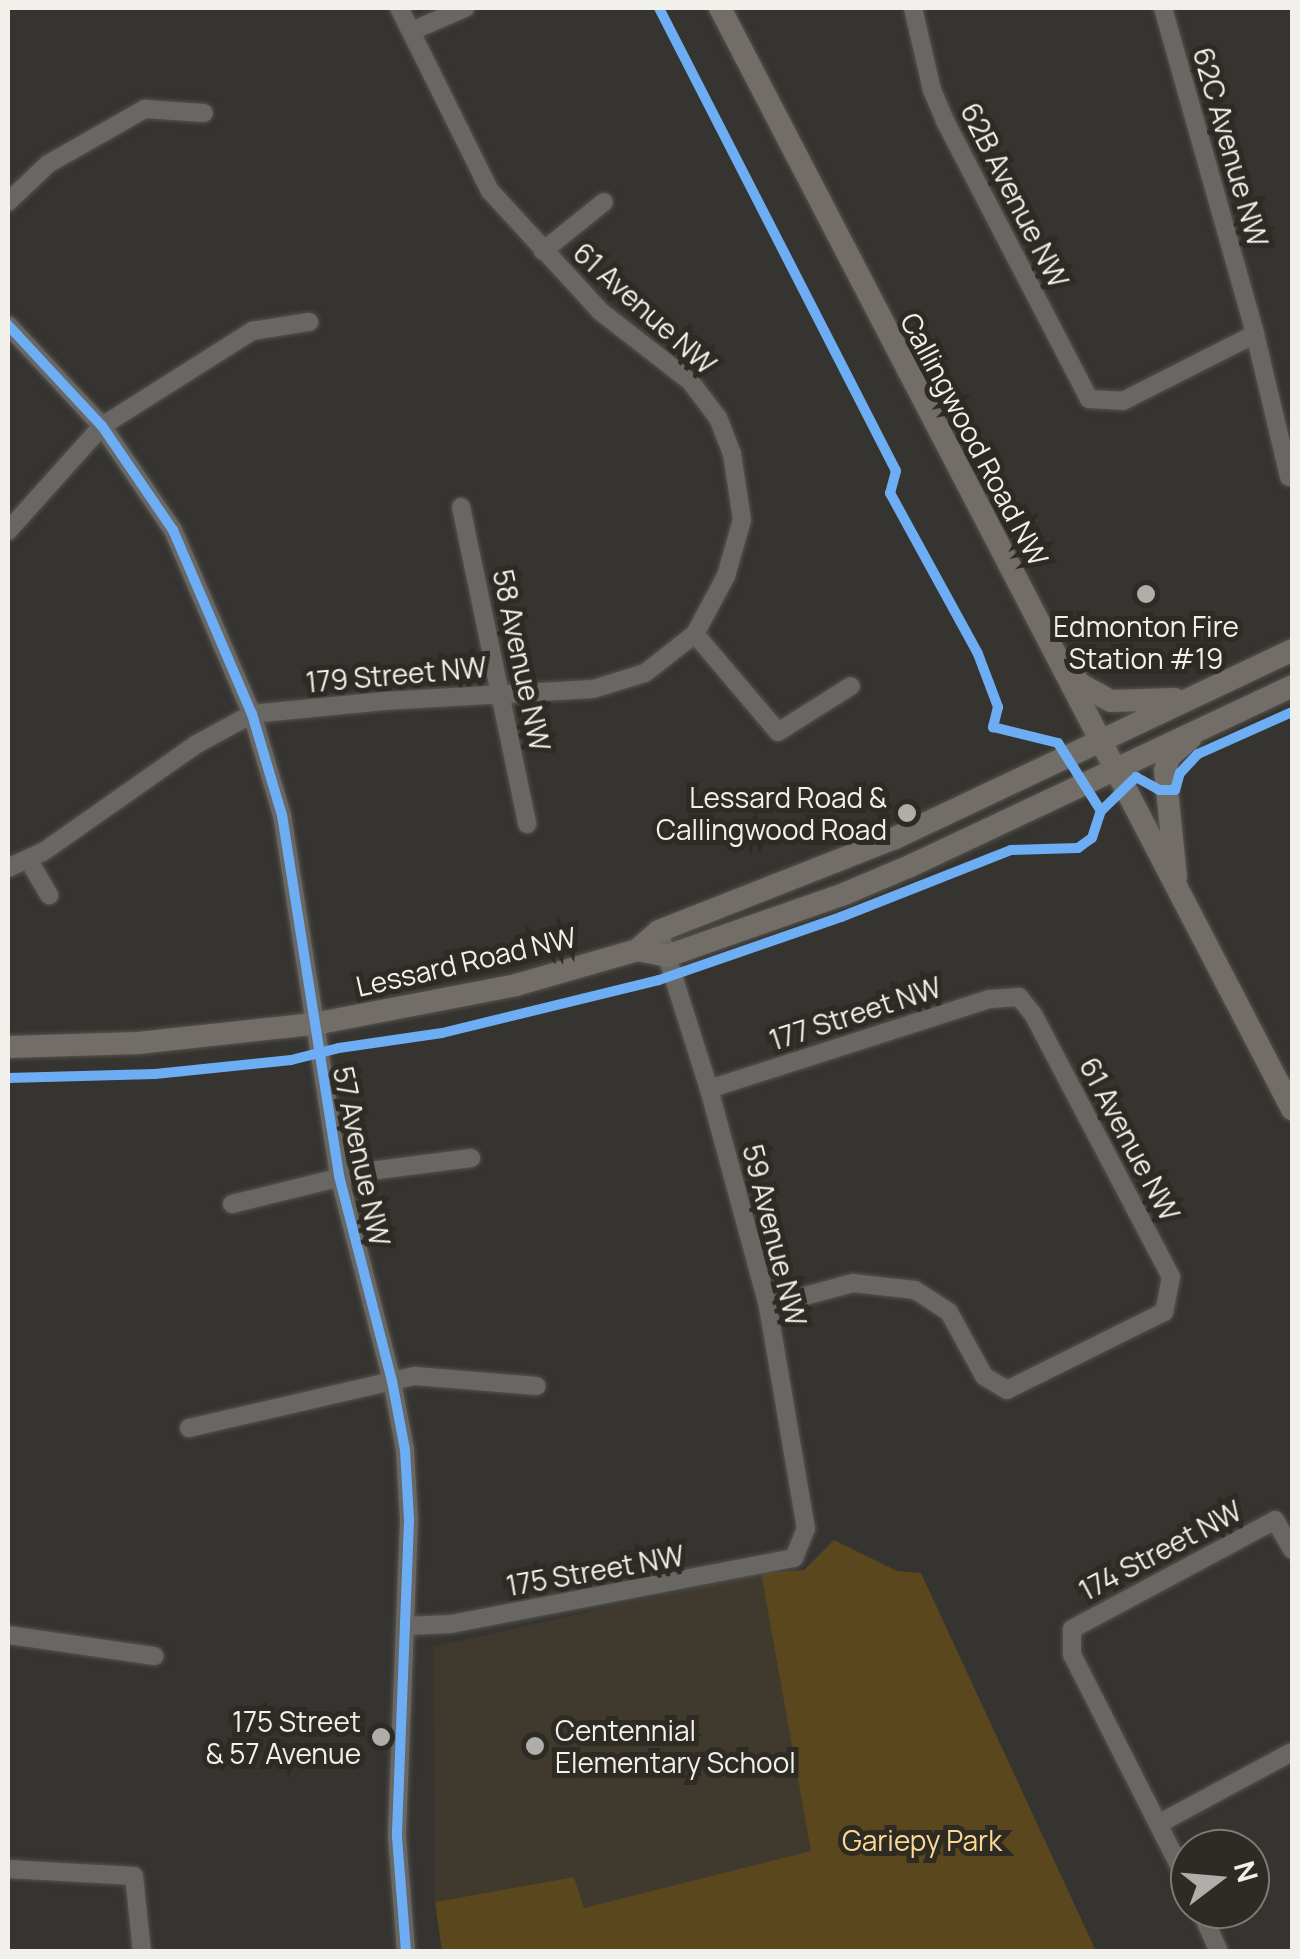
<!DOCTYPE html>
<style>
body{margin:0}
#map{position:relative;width:1300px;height:1959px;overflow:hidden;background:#363430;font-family:Manrope,sans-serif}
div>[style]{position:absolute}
.built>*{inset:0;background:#403a2e}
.green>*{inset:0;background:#5b471d}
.roads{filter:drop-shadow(0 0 2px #54524f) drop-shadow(0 0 2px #54524f)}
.minor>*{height:18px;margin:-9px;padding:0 9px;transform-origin:9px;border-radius:9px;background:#686764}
.major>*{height:22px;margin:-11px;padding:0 11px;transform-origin:11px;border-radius:11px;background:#726d66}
.cycleway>*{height:10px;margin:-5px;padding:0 5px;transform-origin:5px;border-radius:5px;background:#6dadf4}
.dots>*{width:28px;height:28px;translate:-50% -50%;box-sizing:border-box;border:5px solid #2e2b24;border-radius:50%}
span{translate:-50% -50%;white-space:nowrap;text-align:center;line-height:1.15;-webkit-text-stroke:10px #2e2b24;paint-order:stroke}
.street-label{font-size:28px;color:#f2f0eb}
.poi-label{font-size:28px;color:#f2f0eb}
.right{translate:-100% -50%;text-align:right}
.left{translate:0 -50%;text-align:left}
.park-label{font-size:28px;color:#fed994}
.frame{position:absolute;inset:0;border:10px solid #f2f0eb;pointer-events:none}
.north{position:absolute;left:1170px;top:1829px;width:100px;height:100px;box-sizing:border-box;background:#2e2b24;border:2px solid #7c7a74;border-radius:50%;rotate:74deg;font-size:28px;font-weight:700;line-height:40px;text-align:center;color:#f2f0eb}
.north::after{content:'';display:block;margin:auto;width:35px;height:45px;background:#b0aeaa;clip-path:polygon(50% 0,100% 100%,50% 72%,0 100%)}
</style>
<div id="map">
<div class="built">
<div style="clip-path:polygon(761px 1573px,812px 1851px,584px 1908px,574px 1877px,435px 1902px,433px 1647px)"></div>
</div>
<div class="green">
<div style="clip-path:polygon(834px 1540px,897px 1571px,921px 1573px,1096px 1951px,442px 1951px,435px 1902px,574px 1877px,584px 1908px,811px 1851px,761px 1573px,804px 1570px)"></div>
</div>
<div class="roads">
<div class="minor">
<div style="left:913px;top:8px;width:84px;rotate:77deg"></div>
<div style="left:932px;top:90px;width:34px;rotate:67deg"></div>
<div style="left:945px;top:121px;width:313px;rotate:62.6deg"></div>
<div style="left:1089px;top:399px;width:34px;rotate:3deg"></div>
<div style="left:1123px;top:401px;width:148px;rotate:-26.9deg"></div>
<div style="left:1163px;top:8px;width:339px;rotate:74.2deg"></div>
<div style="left:1255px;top:334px;width:147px;rotate:76.6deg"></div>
<div style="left:412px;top:31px;width:58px;rotate:-23.5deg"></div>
<div style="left:8px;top:202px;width:55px;rotate:-43.5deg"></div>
<div style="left:48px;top:164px;width:112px;rotate:-29.6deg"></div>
<div style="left:145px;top:109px;width:59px;rotate:3.9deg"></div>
<div style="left:543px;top:251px;width:78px;rotate:-38.8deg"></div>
<div style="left:8px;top:325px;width:138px;rotate:47.1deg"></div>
<div style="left:102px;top:426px;width:126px;rotate:55.7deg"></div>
<div style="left:173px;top:530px;width:200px;rotate:66.8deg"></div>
<div style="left:252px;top:714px;width:105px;rotate:73.5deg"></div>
<div style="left:282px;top:815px;width:365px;rotate:81deg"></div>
<div style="left:339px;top:1176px;width:212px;rotate:75.5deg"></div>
<div style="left:392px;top:1381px;width:70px;rotate:79.3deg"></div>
<div style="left:405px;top:1450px;width:70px;rotate:86.7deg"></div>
<div style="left:409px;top:1520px;width:317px;rotate:92.2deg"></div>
<div style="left:397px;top:1837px;width:115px;rotate:85.5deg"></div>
<div style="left:461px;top:507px;width:324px;rotate:78.2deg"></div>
<div style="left:8px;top:531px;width:141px;rotate:-48.2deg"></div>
<div style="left:102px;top:426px;width:178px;rotate:-32.3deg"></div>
<div style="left:252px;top:331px;width:58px;rotate:-9deg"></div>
<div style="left:695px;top:634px;width:128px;rotate:49.7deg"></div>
<div style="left:778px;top:732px;width:86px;rotate:-32.2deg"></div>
<div style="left:28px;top:859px;width:42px;rotate:59.7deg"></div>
<div style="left:8px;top:868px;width:38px;rotate:-25deg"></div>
<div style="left:43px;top:852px;width:186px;rotate:-35.1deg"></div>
<div style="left:195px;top:745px;width:65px;rotate:-28.5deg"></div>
<div style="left:252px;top:714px;width:133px;rotate:-5.6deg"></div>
<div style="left:384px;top:701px;width:209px;rotate:-3.3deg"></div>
<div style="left:593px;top:689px;width:54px;rotate:-17.1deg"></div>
<div style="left:645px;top:673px;width:63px;rotate:-38deg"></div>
<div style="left:695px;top:634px;width:66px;rotate:-61.9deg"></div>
<div style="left:726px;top:576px;width:58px;rotate:-74.1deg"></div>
<div style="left:742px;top:520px;width:67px;rotate:-98.6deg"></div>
<div style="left:732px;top:454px;width:39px;rotate:-111deg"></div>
<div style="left:718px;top:418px;width:46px;rotate:-127.1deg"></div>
<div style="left:690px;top:381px;width:113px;rotate:-142.2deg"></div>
<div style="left:601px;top:312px;width:164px;rotate:-132.5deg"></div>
<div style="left:490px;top:191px;width:204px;rotate:-116.4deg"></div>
<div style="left:709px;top:1089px;width:295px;rotate:-17.8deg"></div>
<div style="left:990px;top:999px;width:29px;rotate:-4deg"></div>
<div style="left:1019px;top:997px;width:22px;rotate:51deg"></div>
<div style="left:1033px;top:1014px;width:297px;rotate:62.3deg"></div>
<div style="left:1171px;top:1277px;width:36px;rotate:101deg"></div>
<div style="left:1164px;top:1312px;width:175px;rotate:153.6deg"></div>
<div style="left:1007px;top:1390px;width:27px;rotate:-149deg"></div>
<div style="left:984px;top:1376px;width:73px;rotate:-118.7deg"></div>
<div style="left:949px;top:1312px;width:40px;rotate:-147.1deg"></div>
<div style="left:915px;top:1290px;width:62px;rotate:-173.6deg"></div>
<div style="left:853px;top:1283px;width:88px;rotate:164.9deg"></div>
<div style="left:232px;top:1204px;width:134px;rotate:-13.8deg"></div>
<div style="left:362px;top:1172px;width:110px;rotate:-7.3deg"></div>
<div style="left:189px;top:1428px;width:232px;rotate:-13deg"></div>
<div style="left:415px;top:1376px;width:122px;rotate:4.7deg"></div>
<div style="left:406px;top:1626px;width:45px;rotate:-2.5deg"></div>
<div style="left:451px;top:1624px;width:349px;rotate:-10.9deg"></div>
<div style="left:794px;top:1558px;width:31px;rotate:-68deg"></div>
<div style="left:806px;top:1529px;width:226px;rotate:-99.7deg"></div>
<div style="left:768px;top:1306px;width:225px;rotate:-105.2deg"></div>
<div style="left:709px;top:1089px;width:166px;rotate:-107.6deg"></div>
<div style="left:8px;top:1635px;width:148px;rotate:8.2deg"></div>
<div style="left:1160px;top:1823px;width:150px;rotate:-28.3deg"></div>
<div style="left:8px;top:1869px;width:126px;rotate:3.2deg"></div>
<div style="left:134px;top:1876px;width:76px;rotate:84deg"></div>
<div style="left:1190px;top:1887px;width:261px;rotate:-116.9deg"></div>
<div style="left:1072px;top:1654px;width:25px;rotate:-90deg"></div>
<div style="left:1072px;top:1629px;width:230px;rotate:-28.2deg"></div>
<div style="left:1275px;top:1520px;width:34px;rotate:60deg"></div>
<div style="left:1200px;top:1909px;width:47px;rotate:66.2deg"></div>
</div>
<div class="major">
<div style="left:720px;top:8px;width:1241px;rotate:62.55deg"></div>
<div style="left:1069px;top:669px;width:19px;rotate:54deg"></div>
<div style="left:1080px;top:684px;width:35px;rotate:29deg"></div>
<div style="left:1111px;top:701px;width:64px;rotate:-1.8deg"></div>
<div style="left:1176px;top:877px;width:107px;rotate:-95.9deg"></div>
<div style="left:1165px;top:771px;width:15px;rotate:-74deg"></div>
<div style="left:1169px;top:757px;width:28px;rotate:-41deg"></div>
<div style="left:637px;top:950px;width:29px;rotate:-41deg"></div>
<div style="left:659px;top:931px;width:254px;rotate:-21.5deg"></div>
<div style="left:895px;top:838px;width:439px;rotate:-25.3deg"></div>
<div style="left:8px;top:1047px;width:130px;rotate:-1.8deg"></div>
<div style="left:138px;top:1043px;width:177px;rotate:-6.2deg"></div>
<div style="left:314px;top:1024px;width:206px;rotate:-10.9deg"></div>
<div style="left:516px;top:985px;width:126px;rotate:-16.1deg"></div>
<div style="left:637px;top:950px;width:31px;rotate:11deg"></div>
<div style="left:667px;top:956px;width:188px;rotate:-19.3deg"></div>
<div style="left:844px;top:894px;width:72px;rotate:-23deg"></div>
<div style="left:910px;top:866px;width:422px;rotate:-25.2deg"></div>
</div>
</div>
<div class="cycleway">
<div style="left:659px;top:8px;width:520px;rotate:62.89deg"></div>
<div style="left:896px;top:471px;width:23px;rotate:105deg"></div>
<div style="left:890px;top:493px;width:183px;rotate:61.3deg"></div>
<div style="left:978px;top:654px;width:57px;rotate:69.3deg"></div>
<div style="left:998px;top:707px;width:21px;rotate:104deg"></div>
<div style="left:993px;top:727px;width:67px;rotate:13.8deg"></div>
<div style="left:1058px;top:743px;width:80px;rotate:57.7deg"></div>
<div style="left:8px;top:325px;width:138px;rotate:47.1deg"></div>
<div style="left:102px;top:426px;width:126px;rotate:55.7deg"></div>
<div style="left:173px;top:530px;width:200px;rotate:66.8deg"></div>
<div style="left:252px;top:714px;width:105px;rotate:73.5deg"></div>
<div style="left:282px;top:815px;width:365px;rotate:81deg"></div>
<div style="left:339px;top:1176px;width:212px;rotate:75.5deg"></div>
<div style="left:392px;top:1381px;width:70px;rotate:79.3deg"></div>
<div style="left:405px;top:1450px;width:70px;rotate:86.7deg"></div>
<div style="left:409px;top:1520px;width:317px;rotate:92.2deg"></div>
<div style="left:397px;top:1837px;width:115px;rotate:85.5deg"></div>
<div style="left:8px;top:1078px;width:147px;rotate:-1.6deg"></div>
<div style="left:155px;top:1074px;width:137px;rotate:-5.9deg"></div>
<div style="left:291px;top:1060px;width:49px;rotate:-14deg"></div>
<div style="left:339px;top:1048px;width:104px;rotate:-8.3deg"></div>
<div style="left:442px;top:1033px;width:223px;rotate:-13.7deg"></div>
<div style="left:659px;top:980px;width:193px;rotate:-19.1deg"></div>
<div style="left:841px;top:917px;width:183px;rotate:-21.5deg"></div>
<div style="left:1011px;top:850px;width:67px;rotate:-1.7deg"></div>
<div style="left:1078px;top:848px;width:17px;rotate:-36deg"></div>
<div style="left:1092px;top:838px;width:28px;rotate:-72deg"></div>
<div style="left:1101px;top:811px;width:49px;rotate:-44.2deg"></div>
<div style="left:1136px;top:777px;width:26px;rotate:29deg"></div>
<div style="left:1159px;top:790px;width:16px"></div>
<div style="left:1175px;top:790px;width:18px;rotate:-74deg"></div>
<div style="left:1180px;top:773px;width:26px;rotate:-47deg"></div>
<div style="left:1198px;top:754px;width:103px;rotate:-24.1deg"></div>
</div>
<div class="dots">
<div style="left:1146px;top:594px;background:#b0aeaa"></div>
<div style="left:907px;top:813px;background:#b0aeaa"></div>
<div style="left:381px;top:1737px;background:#b0aeaa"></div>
<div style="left:535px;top:1746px;background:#b0aeaa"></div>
</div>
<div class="street-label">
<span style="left:1231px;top:147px;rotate:74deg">62C Avenue NW</span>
<span style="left:1015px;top:195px;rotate:63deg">62B Avenue NW</span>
<span style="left:645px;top:308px;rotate:42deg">61 Avenue NW</span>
<span style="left:975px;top:439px;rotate:62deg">Callingwood Road NW</span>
<span style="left:522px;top:660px;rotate:78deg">58 Avenue NW</span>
<span style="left:396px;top:674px;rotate:-5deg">179 Street NW</span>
<span style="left:466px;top:961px;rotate:-13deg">Lessard Road NW</span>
<span style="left:855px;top:1013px;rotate:-18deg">177 Street NW</span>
<span style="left:1130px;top:1139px;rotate:62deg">61 Avenue NW</span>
<span style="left:362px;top:1156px;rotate:78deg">57 Avenue NW</span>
<span style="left:775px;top:1235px;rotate:76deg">59 Avenue NW</span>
<span style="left:1160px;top:1550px;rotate:-28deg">174 Street NW</span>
<span style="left:595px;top:1570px;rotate:-10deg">175 Street NW</span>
</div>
<div class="poi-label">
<span style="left:1146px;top:642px">Edmonton Fire<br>Station #19</span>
<span class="right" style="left:887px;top:813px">Lessard Road &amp;<br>Callingwood Road</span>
<span class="right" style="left:361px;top:1737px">175 Street<br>&amp; 57 Avenue</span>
<span class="left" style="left:555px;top:1746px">Centennial<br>Elementary School</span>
</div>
<div class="park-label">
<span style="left:922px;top:1840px">Gariepy Park</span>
</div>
<div class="frame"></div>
<div class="north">N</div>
</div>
